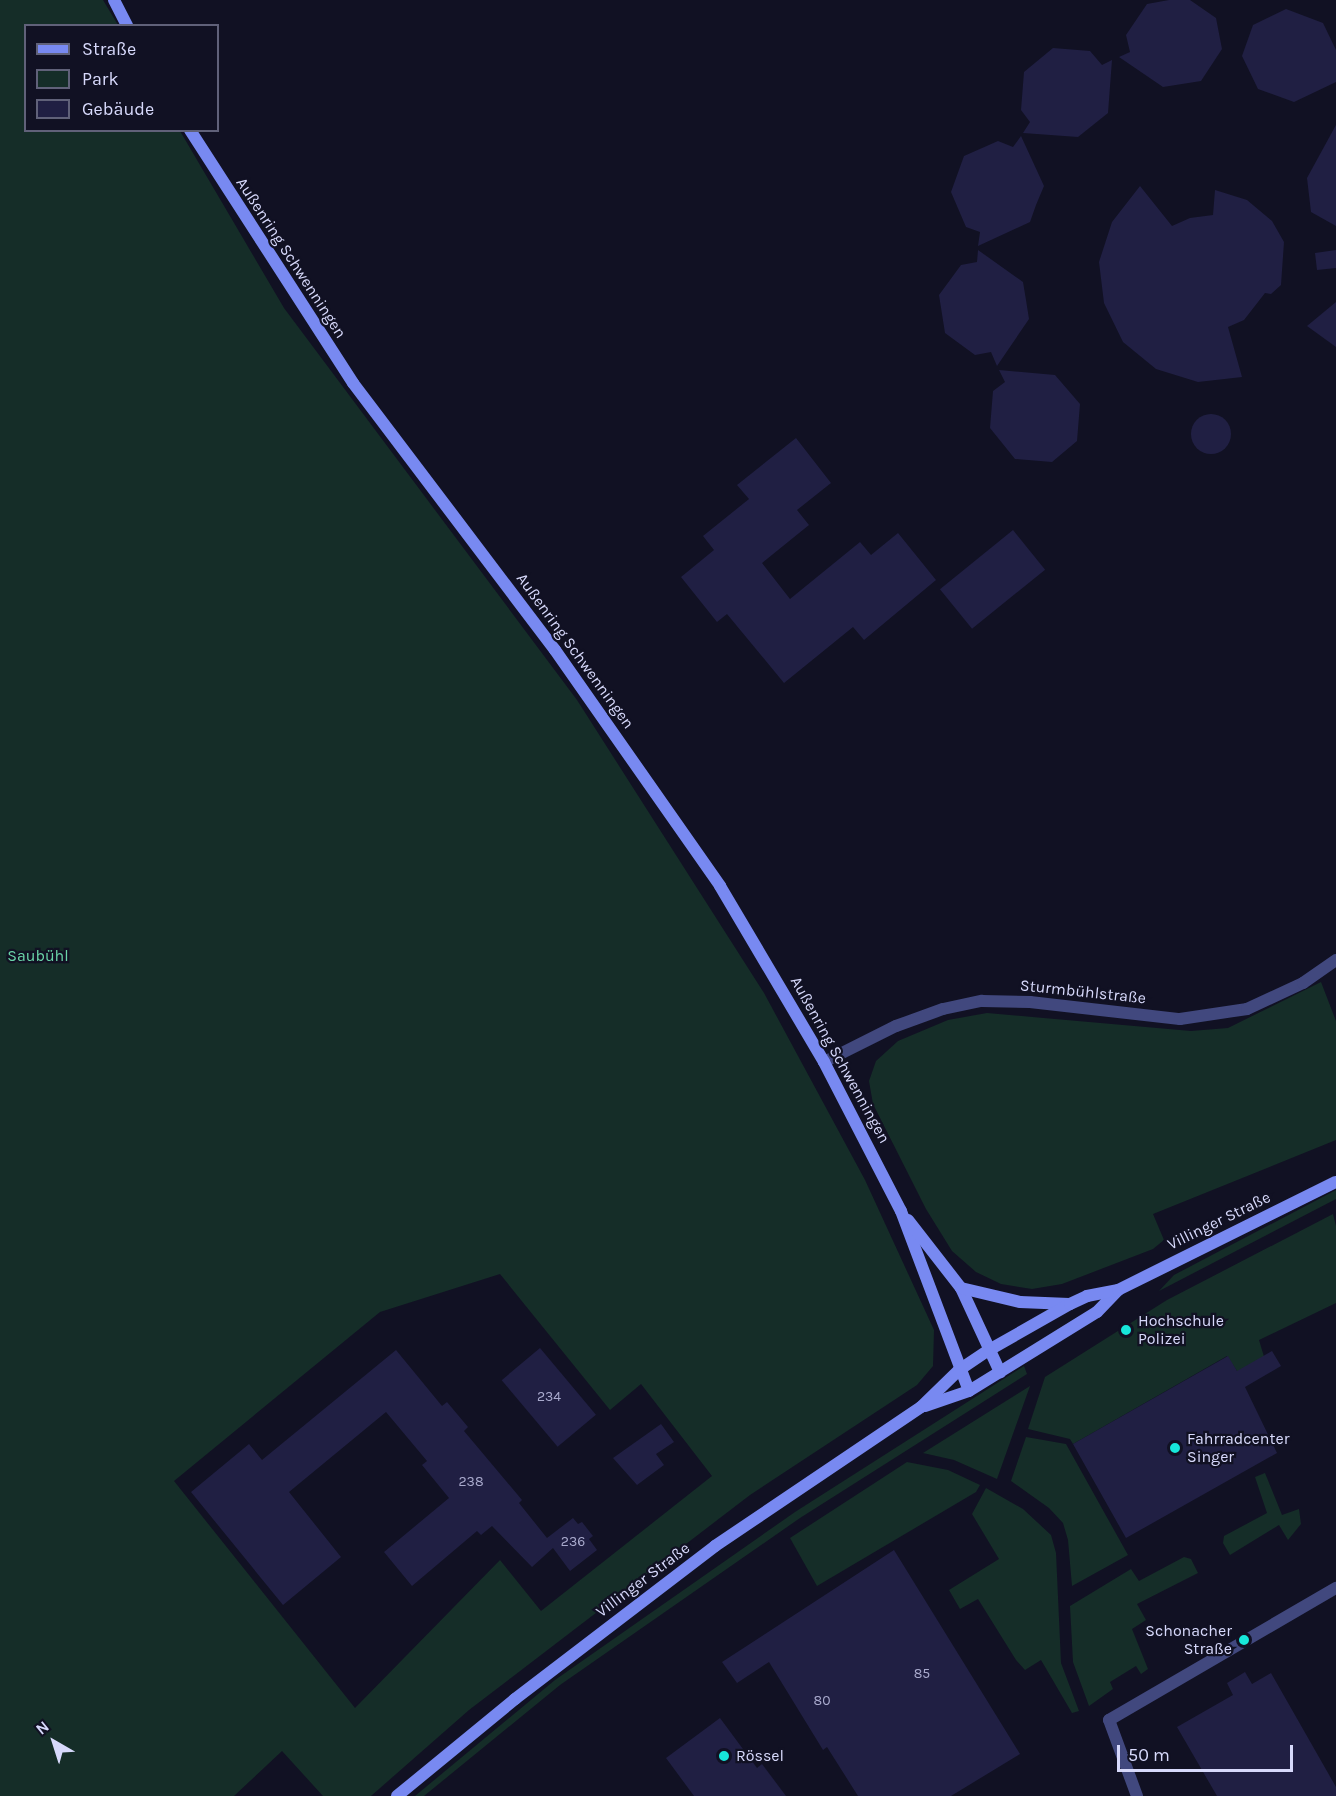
<!DOCTYPE html>
<meta charset="utf-8">
<style>
body{margin:0}
#map{position:relative;width:1336px;height:1796px;overflow:hidden;background:#111123;font-family:Karla,sans-serif}
div>[style]{position:absolute}
.green>*{inset:0;background:#152d28}
.building>*{inset:0;background:#201f43;transform-origin:0 0}
.round{border-radius:50%}
.street>*{height:12px;margin:-6px;padding:0 6px;transform-origin:6px;border-radius:6px;background:#41487e}
.secondary>*{height:12px;margin:-6px;padding:0 6px;transform-origin:6px;border-radius:6px;background:#7889f1}
.dots>*{width:16px;height:16px;translate:-50% -50%;box-sizing:border-box;border:3px solid #111123;border-radius:50%}
span{translate:-50% -50%;white-space:nowrap;text-align:center;line-height:1.15;-webkit-text-stroke:4.5px #111123;paint-order:stroke}
.number-label{font-size:14px;color:#a9aacd}
.number-label span{-webkit-text-stroke-width:0}
.street-label{font-size:16px;color:#d7d9fb}
.park-label{font-size:16px;color:#6ad4a8}
.poi-label{font-size:16px;color:#d7d9fb}
.left{translate:0 -50%;text-align:left}
.right{translate:-100% -50%;text-align:right}
.legend{position:absolute;left:24px;top:24px;width:195px;height:108px;box-sizing:border-box;background:#111123;border:2px solid #606179;margin:0;padding:8px 10px;list-style:none;font-size:18px;color:#d7d9fb}
.legend li{display:flex;align-items:center;gap:12px;height:30px}
.legend b{width:30px;border:2px solid #606179}
.north{position:absolute;left:24px;top:1712px;width:60px;height:60px;-webkit-text-stroke:4px #111123;paint-order:stroke;rotate:321deg;font-size:16px;font-weight:700;line-height:24px;text-align:center;color:#d7d9fb}
.north::after{content:'';display:block;margin:auto;width:21px;height:27px;background:#d7d9fb;clip-path:polygon(50% 0,100% 100%,50% 72%,0 100%)}
.scale{position:absolute;left:1117px;top:1745px;width:176px;height:27px;box-sizing:border-box;border:3px solid #d7d9fb;border-top:0;padding-left:8px;font-size:18px;line-height:21px;white-space:nowrap;color:#d7d9fb;-webkit-text-stroke:4px #111123;paint-order:stroke}
</style>
<div id="map">
<div class="green">
<div style="clip-path:polygon(evenodd,0 0,103px 0,118px 25px,26px 26px,26px 130px,180px 131px,284px 308px,577px 700px,764px 993px,865px 1180px,934px 1330px,933px 1366px,917px 1385px,750px 1495px,469px 1710px,371px 1796px,323px 1796px,282px 1751px,234px 1796px,0 1796px,0 0,500px 1274px,610px 1410px,641px 1384px,712px 1476px,541px 1611px,500px 1560px,355px 1708px,174px 1481px,380px 1312px,500px 1274px)"></div>
<div style="clip-path:polygon(1321px 982px,1336px 1021px,1336px 1140px,1153px 1214px,1164px 1240px,1153px 1249px,1062px 1284px,1032px 1289px,1001px 1284px,976px 1272px,952px 1251px,926px 1209px,873px 1104px,869px 1081px,876px 1061px,898px 1041px,948px 1020px,987px 1013px,1191px 1031px,1228px 1028px)"></div>
<div style="clip-path:polygon(1336px 1190px,1336px 1199px,1159px 1291px,1174px 1275px)"></div>
<div style="clip-path:polygon(1333px 1214px,1336px 1226px,1336px 1303px,1259px 1340px,1268px 1370px,1237px 1371px,1227px 1356px,1073px 1444px,1070px 1439px,1028px 1429px,1045px 1377px,1167px 1300px)"></div>
<div style="clip-path:polygon(1024px 1366px,1027px 1374px,800px 1518px,560px 1685px,424px 1796px,415px 1796px,555px 1680px,795px 1512px)"></div>
<div style="clip-path:polygon(1030px 1386px,997px 1479px,954px 1460px,923px 1453px)"></div>
<div style="clip-path:polygon(1026px 1437px,1066px 1444px,1128px 1555px,1072px 1586px,1068px 1540px,1063px 1523px,1049px 1508px,1011px 1481px)"></div>
<div style="clip-path:polygon(907px 1462px,948px 1470px,980px 1485px,976px 1492px,817px 1586px,790px 1538px)"></div>
<div style="clip-path:polygon(1265px 1473px,1282px 1515px,1299px 1509px,1301px 1524px,1288px 1540px,1279px 1525px,1230px 1555px,1223px 1543px,1224px 1536px,1267px 1513px,1255px 1477px)"></div>
<div style="clip-path:polygon(986px 1488px,1023px 1509px,1051px 1535px,1056px 1553px,1061px 1663px,1079px 1711px,1072px 1713px,1041px 1660px,1025px 1670px,1016px 1660px,978px 1599px,960px 1609px,949px 1590px,999px 1559px,972px 1514px)"></div>
<div style="clip-path:polygon(1184px 1557px,1191px 1559px,1198px 1573px,1137px 1604px,1146px 1620px,1132px 1629px,1148px 1669px,1141px 1674px,1136px 1666px,1110px 1682px,1113px 1689px,1089px 1706px,1073px 1662px,1070px 1606px,1131px 1569px,1139px 1581px)"></div>
</div>
<div class="building">
<div style="clip-path:polygon(1169px 0,1190px 0,1216px 18px,1222px 49px,1201px 81px,1163px 87px,1119px 57px,1130px 52px,1126px 35px,1147px 4px)"></div>
<div style="clip-path:polygon(1286px 9px,1323px 23px,1336px 50px,1336px 82px,1294px 102px,1258px 89px,1242px 56px,1253px 25px)"></div>
<div style="clip-path:polygon(1053px 48px,1090px 51px,1102px 65px,1112px 60px,1108px 113px,1078px 137px,1023px 133px,1030px 122px,1021px 110px,1024px 72px)"></div>
<div style="clip-path:polygon(1336px 125px,1336px 226px,1311px 212px,1307px 178px)"></div>
<div style="clip-path:polygon(1021px 136px,1044px 186px,1036px 205px,1030px 222px,978px 246px,980px 232px,966px 227px,951px 192px,964px 156px,998px 141px,1013px 147px)"></div>
<div style="clip-path:polygon(1140px 186px,1172px 226px,1190px 218px,1213px 215px,1215px 190px,1247px 200px,1272px 221px,1284px 242px,1281px 285px,1271px 294px,1265px 293px,1244px 320px,1228px 327px,1242px 377px,1198px 382px,1156px 369px,1123px 342px,1104px 303px,1099px 262px,1112px 222px)"></div>
<div style="clip-path:polygon(978px 250px,1023px 282px,1026px 300px,1029px 319px,997px 366px,991px 352px,975px 355px,945px 333px,939px 295px,961px 265px,977px 262px)"></div>
<div style="clip-path:polygon(1336px 250px,1336px 268px,1317px 270px,1315px 253px)"></div>
<div style="clip-path:polygon(1336px 302px,1336px 347px,1307px 326px)"></div>
<div style="clip-path:polygon(999px 370px,1055px 375px,1080px 404px,1077px 441px,1052px 462px,1015px 459px,990px 428px,993px 391px,1005px 382px)"></div>
<div class="round" style="left:1191px;top:414px;width:40px;height:40px"></div>
<div style="clip-path:polygon(796px 438px,831px 483px,797px 510px,809px 525px,762px 563px,790px 599px,860px 542px,871px 555px,898px 533px,936px 580px,864px 640px,853px 627px,784px 683px,727px 614px,717px 622px,681px 577px,714px 550px,703px 536px,749px 499px,737px 485px)"></div>
<div style="left:1013px;top:530px;width:51px;height:94px;rotate:51deg"></div>
<div style="left:540px;top:1348px;width:87px;height:50px;rotate:50deg"></div>
<div style="clip-path:polygon(396px 1350px,442px 1406px,447px 1402px,468px 1427px,464px 1431px,522px 1500px,519px 1503px,547px 1538px,573px 1518px,578px 1524px,582px 1522px,593px 1536px,589px 1539px,597px 1550px,570px 1571px,553px 1548px,532px 1567px,492px 1526px,481px 1535px,477px 1531px,412px 1586px,384px 1552px,449px 1498px,422px 1465px,427px 1461px,386px 1412px,289px 1492px,341px 1557px,283px 1605px,191px 1492px,249px 1444px,262px 1460px)"></div>
<div style="clip-path:polygon(1272px 1351px,1281px 1366px,1245px 1387px,1277px 1453px,1126px 1538px,1073px 1444px,1228px 1356px,1237px 1371px)"></div>
<div style="clip-path:polygon(661px 1424px,674px 1442px,656px 1454px,664px 1465px,637px 1485px,613px 1458px)"></div>
<div style="clip-path:polygon(894px 1550px,1020px 1754px,951px 1796px,858px 1796px,827px 1747px,823px 1750px,769px 1662px,737px 1683px,722px 1662px)"></div>
<div style="clip-path:polygon(1245px 1672px,1252px 1684px,1271px 1673px,1336px 1787px,1336px 1796px,1217px 1796px,1177px 1727px,1233px 1695px,1227px 1683px)"></div>
<div style="clip-path:polygon(720px 1718px,757px 1768px,762px 1764px,786px 1796px,694px 1796px,666px 1758px)"></div>
</div>
<div class="street">
<div style="left:824px;top:1062px;width:80px;rotate:-26.6deg"></div>
<div style="left:896px;top:1026px;width:50px;rotate:-19.9deg"></div>
<div style="left:943px;top:1009px;width:40px;rotate:-12deg"></div>
<div style="left:982px;top:1001px;width:48px;rotate:1.2deg"></div>
<div style="left:1030px;top:1002px;width:151px;rotate:6.5deg"></div>
<div style="left:1180px;top:1019px;width:68px;rotate:-8.5deg"></div>
<div style="left:1247px;top:1009px;width:62px;rotate:-24.9deg"></div>
<div style="left:1303px;top:983px;width:40px;rotate:-34.9deg"></div>
<div style="left:1137px;top:1796px;width:81px;rotate:-110.2deg"></div>
<div style="left:1109px;top:1720px;width:263px;rotate:-30.2deg"></div>
</div>
<div class="secondary">
<div style="left:114px;top:0;width:29px;rotate:63deg"></div>
<div style="left:190px;top:130px;width:301px;rotate:57.2deg"></div>
<div style="left:353px;top:383px;width:335px;rotate:52.9deg"></div>
<div style="left:555px;top:650px;width:288px;rotate:55deg"></div>
<div style="left:720px;top:886px;width:204px;rotate:59.4deg"></div>
<div style="left:824px;top:1062px;width:168px;rotate:62.7deg"></div>
<div style="left:901px;top:1211px;width:192px;rotate:69.3deg"></div>
<div style="left:908px;top:1220px;width:86px;rotate:52.1deg"></div>
<div style="left:961px;top:1288px;width:93px;rotate:65.1deg"></div>
<div style="left:961px;top:1288px;width:61px;rotate:13.3deg"></div>
<div style="left:1020px;top:1302px;width:49px;rotate:2.3deg"></div>
<div style="left:925px;top:1406px;width:46px;rotate:-18.8deg"></div>
<div style="left:969px;top:1391px;width:150px;rotate:-31.7deg"></div>
<div style="left:1097px;top:1312px;width:30px;rotate:-46deg"></div>
<div style="left:397px;top:1796px;width:153px;rotate:-39.4deg"></div>
<div style="left:515px;top:1699px;width:252px;rotate:-37.4deg"></div>
<div style="left:715px;top:1546px;width:249px;rotate:-34deg"></div>
<div style="left:921px;top:1407px;width:53px;rotate:-44.2deg"></div>
<div style="left:959px;top:1370px;width:36px;rotate:-34deg"></div>
<div style="left:989px;top:1350px;width:93px;rotate:-29.6deg"></div>
<div style="left:1070px;top:1304px;width:19px;rotate:-25deg"></div>
<div style="left:1087px;top:1296px;width:32px;rotate:-11deg"></div>
<div style="left:1118px;top:1290px;width:243px;rotate:-26.4deg"></div>
</div>
<div class="dots">
<div style="left:1126px;top:1330px;background:#17e7da"></div>
<div style="left:1175px;top:1448px;background:#17e7da"></div>
<div style="left:1244px;top:1640px;background:#17e7da"></div>
<div style="left:724px;top:1756px;background:#17e7da"></div>
</div>
<div class="number-label">
<span style="left:549px;top:1397px">234</span>
<span style="left:471px;top:1482px">238</span>
<span style="left:573px;top:1542px">236</span>
<span style="left:922px;top:1674px">85</span>
<span style="left:822px;top:1701px">80</span>
</div>
<div class="street-label">
<span style="left:291px;top:258px;rotate:57deg">Außenring Schwenningen</span>
<span style="left:575px;top:651px;rotate:54deg">Außenring Schwenningen</span>
<span style="left:1083px;top:992px;rotate:6deg">Sturmbühlstraße</span>
<span style="left:840px;top:1060px;rotate:61deg">Außenring Schwenningen</span>
<span style="left:1219px;top:1221px;rotate:-26deg">Villinger Straße</span>
<span style="left:643px;top:1580px;rotate:-37deg">Villinger Straße</span>
</div>
<div class="park-label">
<span style="left:38px;top:956px">Saubühl</span>
</div>
<div class="poi-label">
<span class="left" style="left:1138px;top:1330px">Hochschule<br>Polizei</span>
<span class="left" style="left:1187px;top:1448px">Fahrradcenter<br>Singer</span>
<span class="right" style="left:1232px;top:1640px">Schonacher<br>Straße</span>
<span class="left" style="left:736px;top:1756px">Rössel</span>
</div>
<ul class="legend">
<li><b style="height:8px;background:#7889f1"></b>Straße</li>
<li><b style="height:16px;background:#152d28"></b>Park</li>
<li><b style="height:16px;background:#201f43"></b>Gebäude</li>
</ul>
<div class="north">N</div>
<div class="scale">50 m</div>
</div>
